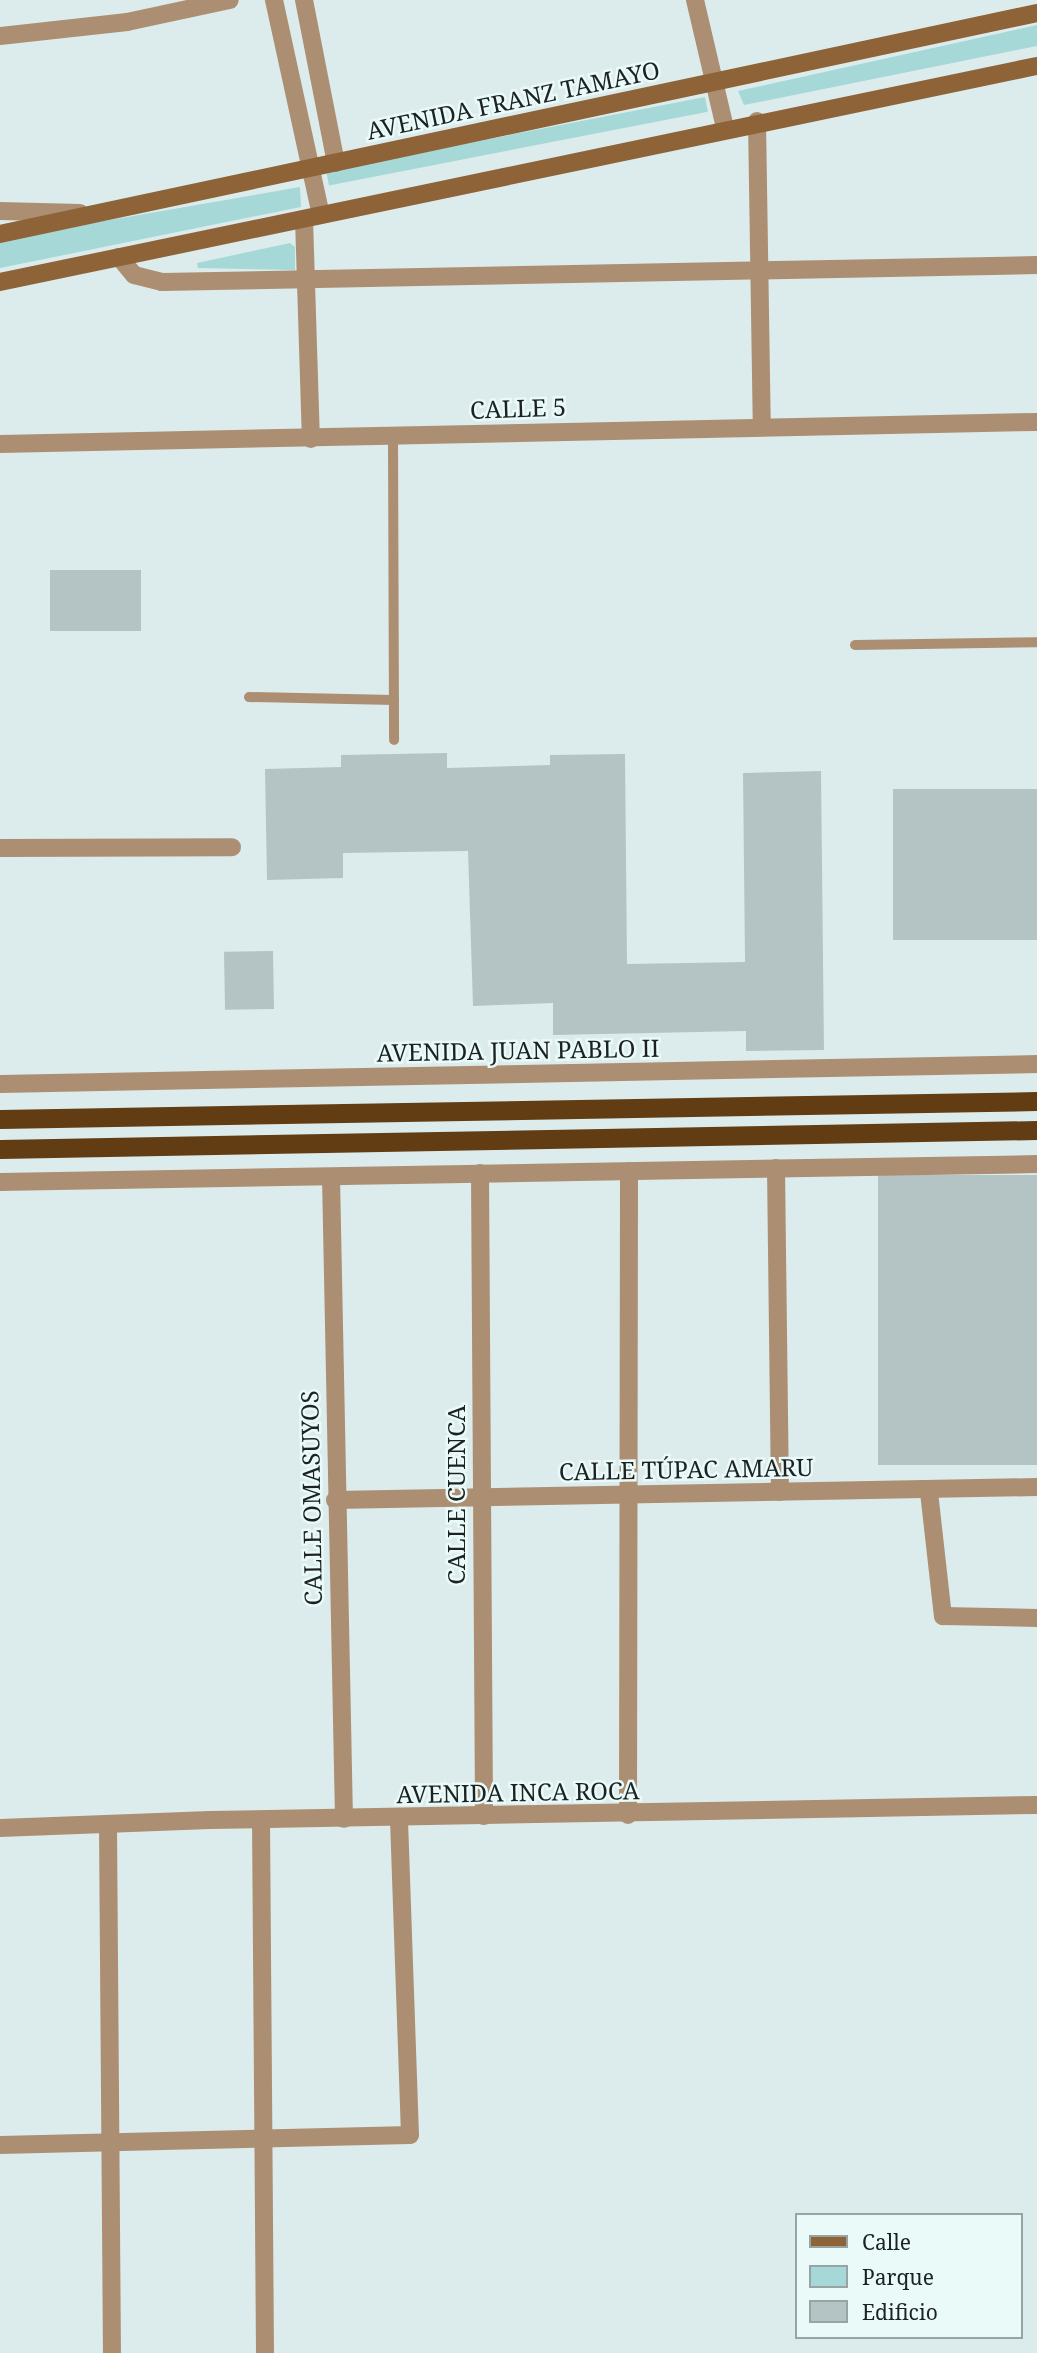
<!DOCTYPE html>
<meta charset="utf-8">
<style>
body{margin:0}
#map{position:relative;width:1037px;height:2353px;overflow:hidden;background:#dcecec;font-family:"Noto Serif",serif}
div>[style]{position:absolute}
.green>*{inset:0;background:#a6d8d7;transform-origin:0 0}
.building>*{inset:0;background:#b4c4c4;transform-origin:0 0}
.service>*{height:10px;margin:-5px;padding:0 5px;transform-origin:5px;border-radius:5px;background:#ac8f73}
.minor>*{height:18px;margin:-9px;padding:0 9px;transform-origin:9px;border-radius:9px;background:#ac8f73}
.secondary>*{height:18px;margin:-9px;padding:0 9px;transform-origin:9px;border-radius:9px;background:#8e6338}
.trunk>*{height:19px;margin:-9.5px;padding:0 9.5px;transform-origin:9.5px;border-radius:9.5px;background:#623c12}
span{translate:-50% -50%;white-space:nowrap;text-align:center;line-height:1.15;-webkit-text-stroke:5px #e9faf9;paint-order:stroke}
.street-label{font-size:24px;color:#1c2222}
.legend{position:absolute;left:795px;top:2213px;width:228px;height:126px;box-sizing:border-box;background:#e9faf9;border:2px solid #97a4a3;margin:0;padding:9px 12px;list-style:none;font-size:21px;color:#1c2222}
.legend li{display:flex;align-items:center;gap:14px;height:35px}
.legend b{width:35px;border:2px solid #97a4a3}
</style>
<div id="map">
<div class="green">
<div style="clip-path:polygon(1037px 25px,1037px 46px,744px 105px,738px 91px)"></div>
<div style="left:705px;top:97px;width:15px;height:386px;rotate:79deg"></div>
<div style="clip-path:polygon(300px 187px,301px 207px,0 268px,0 239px)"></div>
<div style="clip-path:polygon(290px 243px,295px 247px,295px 270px,198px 268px,197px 263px)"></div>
</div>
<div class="building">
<div style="left:50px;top:570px;width:91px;height:61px"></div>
<div style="clip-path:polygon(447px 753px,447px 768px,550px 765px,550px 755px,625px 754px,627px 964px,745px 962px,743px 773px,821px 771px,824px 1050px,746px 1051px,746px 1031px,553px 1035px,553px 1003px,473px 1006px,468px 851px,343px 853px,343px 878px,267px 880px,265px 769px,341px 767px,341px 755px)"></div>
<div style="left:893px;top:789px;width:144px;height:151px"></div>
<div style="left:273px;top:951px;width:58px;height:49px;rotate:89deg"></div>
<div style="left:1037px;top:1175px;width:290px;height:159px;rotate:90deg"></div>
</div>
<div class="service">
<div style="left:393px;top:436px;width:304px;rotate:89.8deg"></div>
<div style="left:855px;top:645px;width:182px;rotate:-0.9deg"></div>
<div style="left:249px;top:697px;width:145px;rotate:1.2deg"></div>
</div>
<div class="minor">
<div style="left:274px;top:0;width:220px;rotate:77.7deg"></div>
<div style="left:304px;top:0;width:166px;rotate:78.9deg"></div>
<div style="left:695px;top:0;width:131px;rotate:76.8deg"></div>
<div style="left:0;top:36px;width:128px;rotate:-6.3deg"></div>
<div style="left:127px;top:22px;width:105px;rotate:-12.1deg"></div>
<div style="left:757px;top:121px;width:304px;rotate:89.1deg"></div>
<div style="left:0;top:211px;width:80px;rotate:1.4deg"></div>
<div style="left:304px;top:219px;width:220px;rotate:88.2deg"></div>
<div style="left:119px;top:257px;width:23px;rotate:50deg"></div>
<div style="left:134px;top:275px;width:29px;rotate:14deg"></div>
<div style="left:162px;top:282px;width:875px;rotate:-1.11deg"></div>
<div style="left:0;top:444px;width:1037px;rotate:-1.22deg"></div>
<div style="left:0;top:848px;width:232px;rotate:-0.2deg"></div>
<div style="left:0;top:1084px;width:1037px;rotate:-1.1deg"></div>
<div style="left:776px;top:1168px;width:324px;rotate:89.3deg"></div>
<div style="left:480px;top:1173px;width:643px;rotate:89.64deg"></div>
<div style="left:331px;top:1177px;width:642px;rotate:88.84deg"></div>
<div style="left:0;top:1182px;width:1037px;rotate:-0.99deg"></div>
<div style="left:929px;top:1492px;width:125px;rotate:83.6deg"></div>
<div style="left:943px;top:1616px;width:94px;rotate:1.2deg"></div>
<div style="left:335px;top:1500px;width:702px;rotate:-1.06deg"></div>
<div style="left:628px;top:1815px;width:644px;rotate:-89.91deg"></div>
<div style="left:261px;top:1820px;width:533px;rotate:89.57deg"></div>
<div style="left:108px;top:1826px;width:527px;rotate:89.57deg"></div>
<div style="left:0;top:1828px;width:210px;rotate:-2.2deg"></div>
<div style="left:210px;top:1820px;width:827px;rotate:-1.04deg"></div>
<div style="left:0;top:2145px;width:410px;rotate:-1.4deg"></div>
<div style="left:410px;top:2135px;width:317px;rotate:-92deg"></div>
</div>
<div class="secondary">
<div style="left:0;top:234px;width:1060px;rotate:-12.03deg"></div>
<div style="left:0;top:282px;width:1059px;rotate:-11.77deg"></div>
</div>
<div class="trunk">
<div style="left:0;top:1119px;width:1037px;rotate:-0.99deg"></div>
<div style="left:0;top:1149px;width:1037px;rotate:-1.05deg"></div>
</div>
<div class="street-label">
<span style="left:513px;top:100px;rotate:-12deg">AVENIDA FRANZ TAMAYO</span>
<span style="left:518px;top:408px;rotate:-2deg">CALLE 5</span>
<span style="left:518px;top:1050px;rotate:-1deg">AVENIDA JUAN PABLO II</span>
<span style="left:686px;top:1469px;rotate:-1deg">CALLE TÚPAC AMARU</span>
<span style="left:456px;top:1495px;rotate:-90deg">CALLE CUENCA</span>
<span style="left:311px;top:1498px;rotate:-91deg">CALLE OMASUYOS</span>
<span style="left:518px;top:1792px;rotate:-1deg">AVENIDA INCA ROCA</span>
</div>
<ul class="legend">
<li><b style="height:9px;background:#8e6338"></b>Calle</li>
<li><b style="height:19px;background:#a6d8d7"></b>Parque</li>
<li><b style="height:19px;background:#b4c4c4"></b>Edificio</li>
</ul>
</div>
